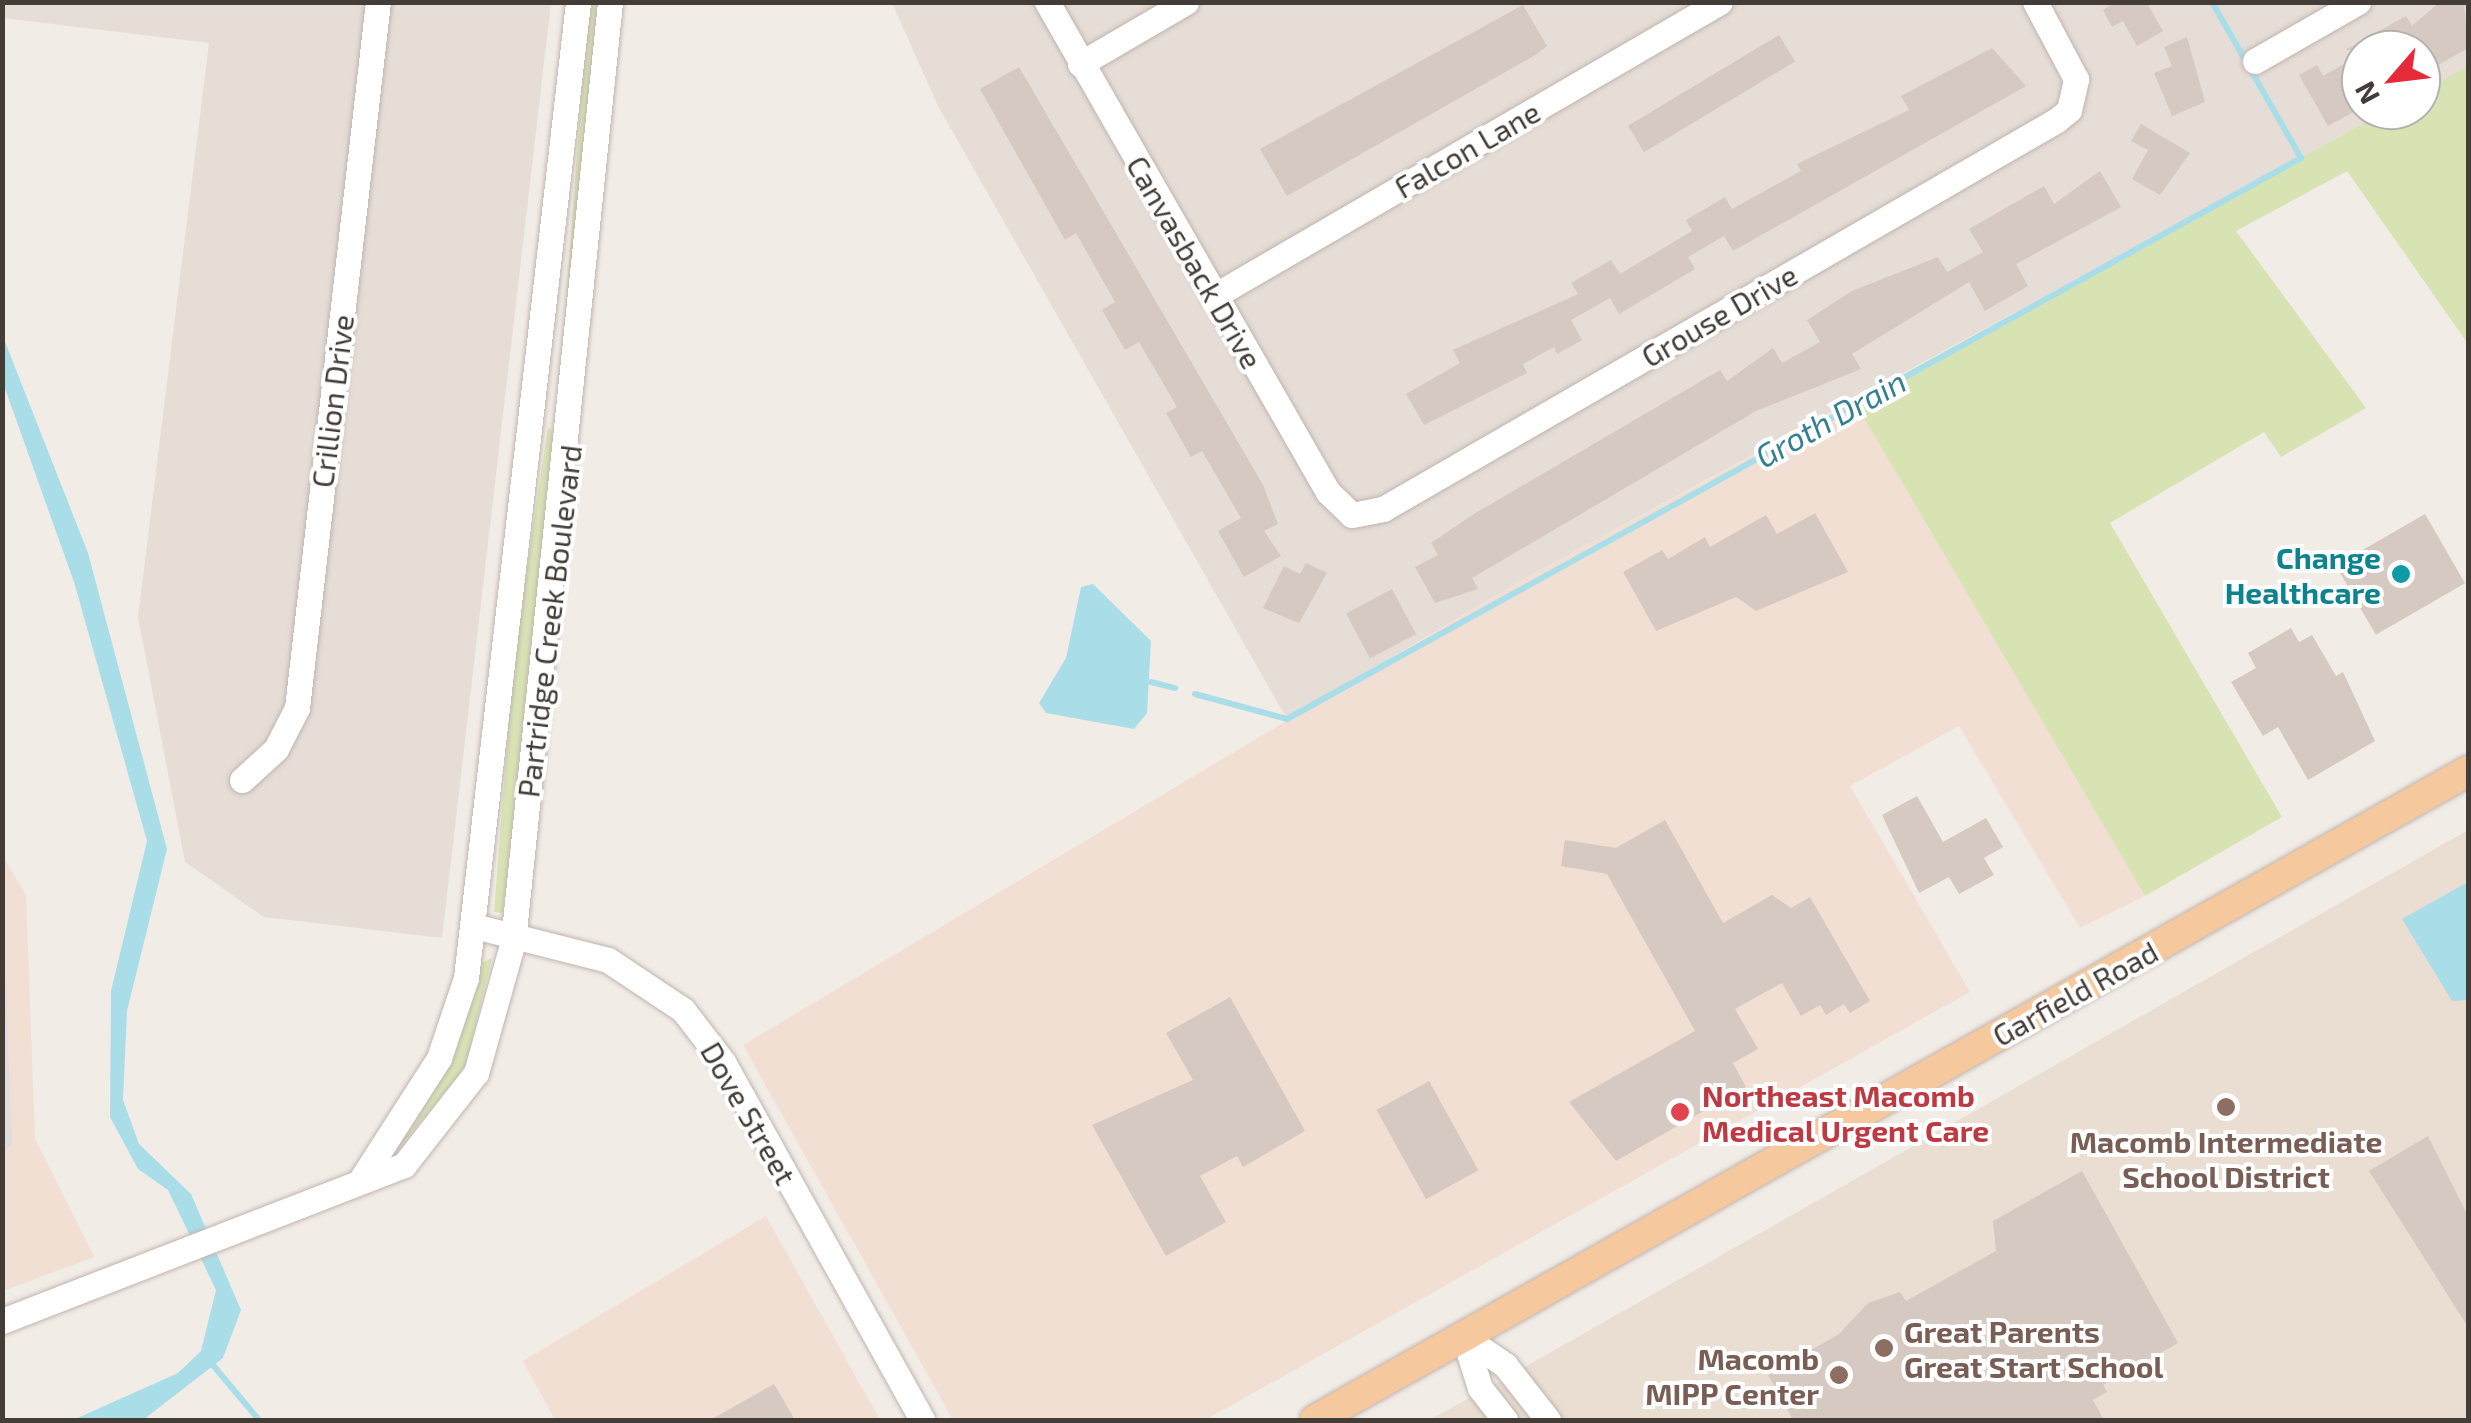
<!DOCTYPE html>
<style>
body{margin:0}
#map{position:relative;width:2471px;height:1423px;overflow:hidden;background:#f2ece7;font-family:"Exo 2",sans-serif}
div>[style]{position:absolute}
.residential>*{inset:0;background:#e5ddd6}
.commercial>*{inset:0;background:#f2dfd4}
.education>*{inset:0;background:#eaded2}
.green>*{inset:0;background:#d8e3b4}
.parking>*{inset:0;background:#e0dddc}
.water>*{inset:0;background:#a9dee9}
.stream>*{height:6px;margin:-3px;padding:0 3px;transform-origin:3px;border-radius:3px;background:#a9dee9}
.building>*{inset:0;background:#d6c9c1;transform-origin:0 0}
.roads{filter:drop-shadow(0 0 2px #c0b5ae) drop-shadow(0 0 2px #c0b5ae)}
.minor>*{height:25px;margin:-12.5px;padding:0 12.5px;transform-origin:12.5px;border-radius:12.5px;background:#fff}
.major>*{height:30px;margin:-15px;padding:0 15px;transform-origin:15px;border-radius:15px;background:#f5c89d}
.dots>*{width:28px;height:28px;translate:-50% -50%;box-sizing:border-box;border:5px solid #fff;border-radius:50%}
span{translate:-50% -50%;white-space:nowrap;text-align:center;line-height:1.15;-webkit-text-stroke:8px #fff;paint-order:stroke}
.street-label{font-size:30px;color:#443c37}
.culture-label{font-size:30px;color:#0d838f;font-weight:700}
.right{translate:-100% -50%;text-align:right}
.health-label{font-size:30px;color:#be3a42;font-weight:700}
.left{translate:0 -50%;text-align:left}
.education-label{font-size:30px;color:#785e54;font-weight:700}
.water-label{font-size:32px;color:#347f90;font-style:italic}
.frame{position:absolute;inset:0;border:5px solid #443c37;pointer-events:none}
.north{position:absolute;left:2341px;top:30px;width:100px;height:100px;box-sizing:border-box;background:#fff;border:2px solid #b4b1af;border-radius:50%;rotate:242deg;font-size:28px;font-weight:700;line-height:40px;text-align:center;color:#443c37}
.north::after{content:'';display:block;margin:auto;width:35px;height:45px;background:#e62a39;clip-path:polygon(50% 0,100% 100%,50% 72%,0 100%)}
</style>
<div id="map">
<div class="residential">
<div style="clip-path:polygon(3px 2px,551px 3px,442px 938px,264px 917px,185px 862px,138px 617px,209px 43px,3px 18px)"></div>
<div style="clip-path:polygon(2468px 2px,2468px 66px,2421px 92px,2421px 50px,2361px 50px,2361px 110px,2388px 110px,1531px 575px,1287px 719px,938px 106px,892px 3px)"></div>
</div>
<div class="commercial">
<div style="clip-path:polygon(1854px 401px,2145px 896px,2080px 928px,1959px 726px,1850px 786px,1970px 992px,1205px 1420px,953px 1420px,743px 1045px,1531px 575px)"></div>
<div style="clip-path:polygon(2px 855px,26px 895px,35px 1139px,94px 1257px,3px 1291px)"></div>
<div style="clip-path:polygon(766px 1216px,880px 1420px,555px 1420px,523px 1361px)"></div>
</div>
<div class="education">
<div style="clip-path:polygon(2468px 830px,2468px 1420px,1429px 1420px,1497px 1383px)"></div>
</div>
<div class="green">
<div style="clip-path:polygon(588px 3px,598px 3px,590px 131px,561px 370px)"></div>
<div style="clip-path:polygon(2468px 66px,2468px 344px,2347px 171px,2236px 231px,2366px 408px,2281px 457px,2264px 432px,2110px 523px,2282px 817px,2145px 896px,1854px 401px,2388px 110px,2421px 110px,2421px 92px)"></div>
<div style="clip-path:polygon(548px 427px,558px 437px,503px 913px,494px 912px,514px 657px)"></div>
<div style="clip-path:polygon(492px 958px,465px 1068px,393px 1155px,452px 1053px,479px 964px)"></div>
</div>
<div class="parking">
<div style="clip-path:polygon(2px 893px,12px 1144px,3px 1153px,2px 1153px)"></div>
</div>
<div class="water">
<div style="clip-path:polygon(2px 334px,88px 553px,167px 849px,127px 1011px,123px 1100px,139px 1144px,191px 1194px,241px 1310px,223px 1358px,143px 1420px,73px 1420px,178px 1373px,201px 1351px,216px 1290px,168px 1190px,138px 1169px,110px 1117px,111px 991px,147px 841px,74px 582px,3px 383px)"></div>
<div style="clip-path:polygon(1093px 584px,1151px 641px,1147px 713px,1134px 729px,1046px 713px,1039px 703px,1066px 658px,1081px 587px)"></div>
<div style="clip-path:polygon(2468px 882px,2468px 1000px,2452px 1001px,2402px 919px)"></div>
</div>
<div class="stream">
<div style="left:1151px;top:682px;width:25px;rotate:14deg"></div>
<div style="left:1195px;top:694px;width:95px;rotate:15.2deg"></div>
<div style="left:1287px;top:719px;width:1159px;rotate:-28.95deg"></div>
<div style="left:2301px;top:158px;width:180px;rotate:-119.7deg"></div>
<div style="left:212px;top:1364px;width:73px;rotate:50deg"></div>
</div>
<div class="building">
<div style="clip-path:polygon(2116px 2px,2146px 2px,2163px 31px,2137px 46px,2123px 21px,2112px 27px,2103px 10px)"></div>
<div style="clip-path:polygon(2440px 2px,2464px 2px,2468px 48px,2421px 75px,2421px 50px,2345px 50px,2406px 16px,2412px 26px)"></div>
<div style="clip-path:polygon(1523px 5px,1547px 46px,1537px 54px,1287px 196px,1260px 149px)"></div>
<div style="left:1779px;top:35px;width:31px;height:176px;rotate:59deg"></div>
<div style="clip-path:polygon(2187px 37px,2205px 102px,2172px 116px,2154px 73px,2172px 66px,2164px 47px)"></div>
<div style="clip-path:polygon(1992px 48px,2026px 86px,1733px 251px,1724px 236px,1688px 257px,1695px 269px,1619px 314px,1610px 298px,1571px 320px,1582px 340px,1557px 354px,1554px 347px,1523px 364px,1527px 373px,1424px 425px,1406px 394px,1460px 363px,1453px 350px,1578px 294px,1571px 283px,1611px 260px,1620px 274px,1692px 231px,1686px 220px,1725px 197px,1732px 209px,1801px 171px,1797px 164px,1909px 110px,1901px 96px)"></div>
<div style="clip-path:polygon(2361px 54px,2361px 108px,2328px 126px,2299px 75px,2317px 65px,2323px 76px)"></div>
<div style="clip-path:polygon(1019px 67px,1263px 485px,1278px 524px,1264px 531px,1281px 556px,1244px 577px,1218px 531px,1241px 518px,1202px 451px,1191px 457px,1166px 413px,1177px 407px,1139px 342px,1125px 350px,1102px 310px,1115px 302px,1076px 233px,1065px 240px,980px 89px)"></div>
<div style="clip-path:polygon(2141px 124px,2190px 153px,2160px 195px,2132px 179px,2148px 150px,2131px 141px)"></div>
<div style="clip-path:polygon(2100px 171px,2121px 207px,2016px 264px,2028px 286px,1985px 311px,1969px 282px,1852px 354px,1861px 369px,1756px 411px,1472px 578px,1478px 589px,1435px 603px,1415px 567px,1438px 555px,1431px 543px,1474px 514px,1720px 370px,1727px 381px,1773px 348px,1782px 363px,1820px 342px,1807px 320px,1852px 291px,1938px 257px,1947px 272px,1983px 252px,1969px 229px,2044px 186px,2054px 204px)"></div>
<div style="clip-path:polygon(1815px 513px,1848px 572px,1756px 611px,1736px 597px,1656px 631px,1623px 572px,1662px 550px,1668px 559px,1705px 537px,1710px 547px,1766px 515px,1777px 534px)"></div>
<div style="left:2425px;top:514px;width:80px;height:103px;rotate:60deg"></div>
<div style="clip-path:polygon(1306px 563px,1327px 573px,1299px 623px,1263px 608px,1284px 566px,1300px 574px)"></div>
<div style="left:1392px;top:589px;width:51px;height:52px;rotate:62deg"></div>
<div style="clip-path:polygon(2291px 628px,2299px 642px,2312px 635px,2336px 676px,2343px 672px,2375px 741px,2308px 780px,2278px 727px,2263px 736px,2231px 682px,2256px 668px,2248px 653px)"></div>
<div style="clip-path:polygon(1917px 796px,1943px 842px,1986px 818px,2003px 847px,1984px 858px,1994px 875px,1959px 894px,1949px 877px,1919px 893px,1882px 815px)"></div>
<div style="clip-path:polygon(1665px 820px,1723px 923px,1772px 895px,1791px 908px,1810px 897px,1870px 1001px,1850px 1013px,1844px 1004px,1826px 1015px,1820px 1005px,1801px 1016px,1782px 983px,1735px 1009px,1758px 1049px,1733px 1063px,1746px 1087px,1616px 1161px,1569px 1102px,1695px 1031px,1607px 874px,1561px 866px,1565px 840px,1616px 848px)"></div>
<div style="clip-path:polygon(1230px 997px,1305px 1131px,1243px 1167px,1237px 1156px,1200px 1176px,1226px 1222px,1166px 1256px,1092px 1125px,1193px 1080px,1166px 1033px)"></div>
<div style="left:1429px;top:1081px;width:102px;height:60px;rotate:61deg"></div>
<div style="clip-path:polygon(2428px 1136px,2468px 1216px,2468px 1327px,2369px 1171px)"></div>
<div style="clip-path:polygon(2082px 1171px,2178px 1343px,2103px 1385px,2107px 1392px,2093px 1400px,2104px 1420px,1793px 1420px,1768px 1375px,1839px 1334px,1868px 1303px,1900px 1292px,1906px 1301px,1996px 1251px,1993px 1221px)"></div>
<div style="clip-path:polygon(774px 1384px,795px 1420px,710px 1420px)"></div>
</div>
<div class="roads">
<div class="minor">
<div style="left:1047px;top:2px;width:565px;rotate:60.17deg"></div>
<div style="left:1328px;top:492px;width:33px;rotate:44deg"></div>
<div style="left:1352px;top:515px;width:32px;rotate:-11deg"></div>
<div style="left:1383px;top:509px;width:778px;rotate:-29.99deg"></div>
<div style="left:2057px;top:120px;width:16px;rotate:-40deg"></div>
<div style="left:2069px;top:110px;width:32px;rotate:-77deg"></div>
<div style="left:2076px;top:79px;width:87px;rotate:-118deg"></div>
<div style="left:2255px;top:61px;width:119px;rotate:-29.8deg"></div>
<div style="left:1080px;top:64px;width:123px;rotate:-30.3deg"></div>
<div style="left:1214px;top:296px;width:585px;rotate:-30.16deg"></div>
<div style="left:242px;top:780px;width:46px;rotate:-42.4deg"></div>
<div style="left:276px;top:749px;width:46px;rotate:-62.9deg"></div>
<div style="left:297px;top:708px;width:711px;rotate:-83.46deg"></div>
<div style="left:474px;top:926px;width:138px;rotate:14.2deg"></div>
<div style="left:608px;top:960px;width:90px;rotate:33.7deg"></div>
<div style="left:683px;top:1010px;width:66px;rotate:52.4deg"></div>
<div style="left:723px;top:1062px;width:410px;rotate:60.9deg"></div>
<div style="left:362px;top:1178px;width:143px;rotate:-57.3deg"></div>
<div style="left:439px;top:1058px;width:84px;rotate:-71.4deg"></div>
<div style="left:466px;top:978px;width:982px;rotate:-83.45deg"></div>
<div style="left:2px;top:1321px;width:431px;rotate:-21.2deg"></div>
<div style="left:404px;top:1165px;width:117px;rotate:-52deg"></div>
<div style="left:476px;top:1073px;width:137px;rotate:-74.3deg"></div>
<div style="left:513px;top:941px;width:944px;rotate:-84.1deg"></div>
<div style="left:1464px;top:1337px;width:50px;rotate:34.3deg"></div>
<div style="left:1505px;top:1365px;width:70px;rotate:52deg"></div>
<div style="left:1464px;top:1337px;width:53px;rotate:72.6deg"></div>
<div style="left:1480px;top:1388px;width:41px;rotate:52deg"></div>
</div>
<div class="major">
<div style="left:1315px;top:1420px;width:1323px;rotate:-29.37deg"></div>
</div>
</div>
<div class="dots">
<div style="left:2401px;top:574px;background:#0f9aa8"></div>
<div style="left:2226px;top:1107px;background:#8d6e63"></div>
<div style="left:1680px;top:1112px;background:#e0444e"></div>
<div style="left:1884px;top:1348px;background:#8d6e63"></div>
<div style="left:1839px;top:1375px;background:#8d6e63"></div>
</div>
<div class="street-label">
<span style="left:1467px;top:149px;rotate:-30deg">Falcon Lane</span>
<span style="left:1195px;top:262px;rotate:60deg">Canvasback Drive</span>
<span style="left:1719px;top:315px;rotate:-30deg">Grouse Drive</span>
<span style="left:332px;top:401px;rotate:-83deg">Crillion Drive</span>
<span style="left:549px;top:621px;rotate:-83deg">Partridge Creek Boulevard</span>
<span style="left:2075px;top:993px;rotate:-29deg">Garfield Road</span>
<span style="left:749px;top:1113px;rotate:60deg">Dove Street</span>
</div>
<div class="culture-label">
<span class="right" style="left:2381px;top:574px">Change<br>Healthcare</span>
</div>
<div class="health-label">
<span class="left" style="left:1702px;top:1112px">Northeast Macomb<br>Medical Urgent Care</span>
</div>
<div class="education-label">
<span style="left:2226px;top:1158px">Macomb Intermediate<br>School District</span>
<span class="left" style="left:1904px;top:1348px">Great Parents<br>Great Start School</span>
<span class="right" style="left:1819px;top:1375px">Macomb<br>MIPP Center</span>
</div>
<div class="water-label">
<span style="left:1830px;top:418px;rotate:-29deg">Groth Drain</span>
</div>
<div class="frame"></div>
<div class="north">N</div>
</div>
